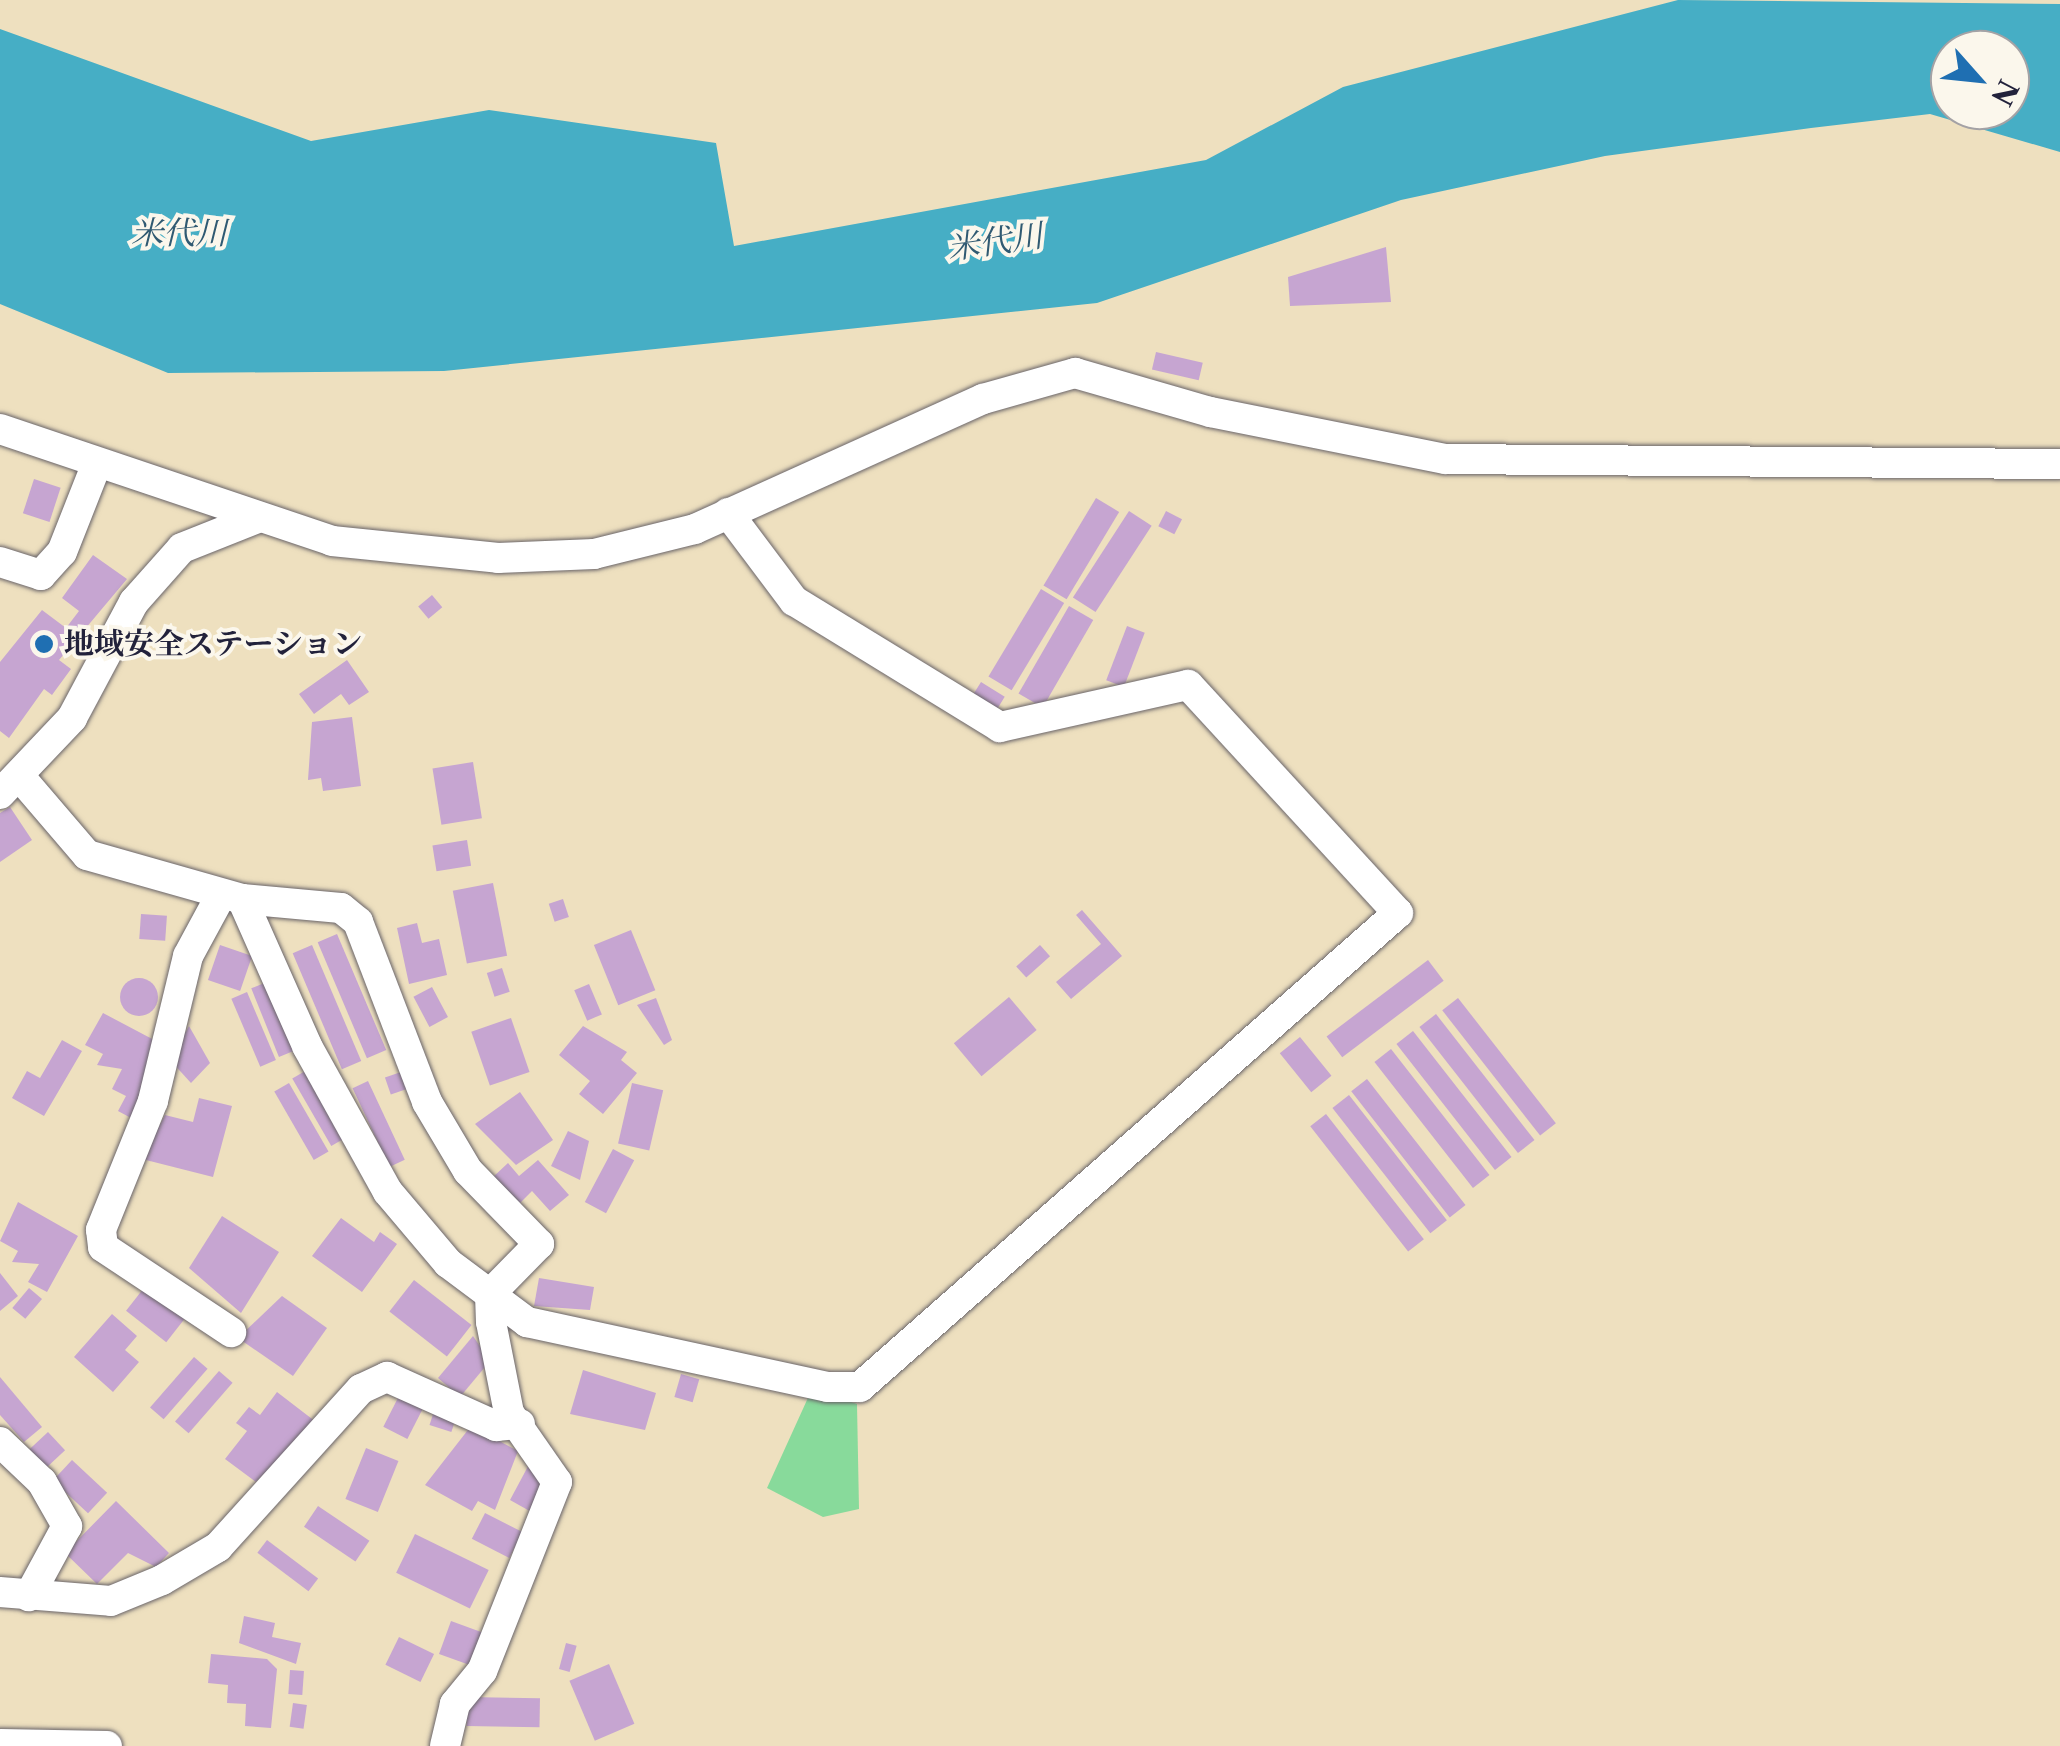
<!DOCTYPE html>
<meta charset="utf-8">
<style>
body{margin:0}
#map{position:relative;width:2060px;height:1746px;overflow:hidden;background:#eee0bf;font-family:"Libre Caslon Text","Noto Serif JP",serif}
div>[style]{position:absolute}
.green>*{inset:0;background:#88da9b}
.water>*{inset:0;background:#46aec5}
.building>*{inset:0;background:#c6a5d1;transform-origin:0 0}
.round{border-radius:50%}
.roads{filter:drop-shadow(0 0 2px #696469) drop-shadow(0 0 2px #696469)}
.minor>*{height:30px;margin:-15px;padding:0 15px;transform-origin:15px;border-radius:15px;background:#fff}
.dots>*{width:28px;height:28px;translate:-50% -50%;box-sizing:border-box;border:5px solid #fbf7ec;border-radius:50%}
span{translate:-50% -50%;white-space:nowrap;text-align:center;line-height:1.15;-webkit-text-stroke:8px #fbf7ec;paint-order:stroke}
.poi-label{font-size:30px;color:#22223b;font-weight:700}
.left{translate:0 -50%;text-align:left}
.water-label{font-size:32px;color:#305a72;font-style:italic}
.north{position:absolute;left:1930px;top:30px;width:100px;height:100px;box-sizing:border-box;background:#fbf7ec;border:2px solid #a4a2a5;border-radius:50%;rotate:117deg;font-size:28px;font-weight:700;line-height:40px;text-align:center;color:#22223b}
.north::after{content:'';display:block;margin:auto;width:35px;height:45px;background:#1f6fb2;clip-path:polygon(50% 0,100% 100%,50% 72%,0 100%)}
</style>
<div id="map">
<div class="green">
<div style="clip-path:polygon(812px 1389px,857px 1404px,859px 1509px,823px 1517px,767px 1488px)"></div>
</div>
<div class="water">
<div style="clip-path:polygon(evenodd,1678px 0,2060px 4px,2060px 152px,1930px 114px,1811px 128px,1605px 156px,1401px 200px,1097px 303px,444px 371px,168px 373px,0 304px,0 29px,311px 141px,489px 110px,716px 143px,734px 246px,1206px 160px,1343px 87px,1678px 0,1950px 50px,2010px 50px,2010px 110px,1950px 110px,1950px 50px)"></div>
</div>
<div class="building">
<div style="clip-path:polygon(1386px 247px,1391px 302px,1290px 306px,1288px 277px)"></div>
<div style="left:1156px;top:352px;width:48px;height:18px;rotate:13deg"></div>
<div style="left:34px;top:479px;width:28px;height:36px;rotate:18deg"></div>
<div style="left:1096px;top:498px;width:27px;height:102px;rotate:31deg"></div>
<div style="left:1129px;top:511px;width:27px;height:103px;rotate:33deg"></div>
<div style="left:1166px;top:511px;width:18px;height:17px;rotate:27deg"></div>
<div style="clip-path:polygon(93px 555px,127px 579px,59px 660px,71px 669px,52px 695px,44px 689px,9px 738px,0 731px,0 662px,42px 610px,66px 628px,79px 611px,62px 598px)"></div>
<div style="left:1041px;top:589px;width:27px;height:102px;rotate:31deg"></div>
<div style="left:432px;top:595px;width:16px;height:18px;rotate:50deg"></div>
<div style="left:1069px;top:606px;width:28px;height:101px;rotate:30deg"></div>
<div style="left:1127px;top:626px;width:19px;height:58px;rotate:21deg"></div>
<div style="clip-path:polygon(347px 660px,369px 692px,349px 705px,341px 694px,314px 714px,299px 694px)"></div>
<div style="left:981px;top:682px;width:28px;height:22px;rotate:32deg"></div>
<div style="clip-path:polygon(352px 717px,361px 786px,323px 791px,321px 778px,308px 780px,312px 722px)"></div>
<div style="left:473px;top:762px;width:57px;height:41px;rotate:81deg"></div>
<div style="clip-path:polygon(10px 807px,32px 840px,0 862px,0 813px)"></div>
<div style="left:467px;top:840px;width:26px;height:35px;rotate:81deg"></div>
<div style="left:493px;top:883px;width:74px;height:41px;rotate:79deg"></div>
<div style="left:563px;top:899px;width:19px;height:15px;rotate:72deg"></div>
<div style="clip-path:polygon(1082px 910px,1122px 956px,1071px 999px,1056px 982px,1101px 944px,1076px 915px)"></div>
<div style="left:141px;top:914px;width:26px;height:25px;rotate:4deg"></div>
<div style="clip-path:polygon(417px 923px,422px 943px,439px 939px,447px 975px,409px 984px,397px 928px)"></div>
<div style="left:631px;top:930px;width:65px;height:40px;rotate:68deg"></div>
<div style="left:337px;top:934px;width:126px;height:21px;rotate:67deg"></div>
<div style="left:220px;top:945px;width:34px;height:37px;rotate:19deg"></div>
<div style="left:312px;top:945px;width:126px;height:21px;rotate:67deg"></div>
<div style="left:1040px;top:945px;width:15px;height:32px;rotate:48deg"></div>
<div style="left:1428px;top:960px;width:26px;height:127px;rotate:53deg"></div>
<div style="left:502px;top:968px;width:25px;height:16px;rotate:72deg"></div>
<div class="round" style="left:120px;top:978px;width:38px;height:38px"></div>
<div style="left:267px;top:982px;width:74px;height:17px;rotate:68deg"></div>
<div style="left:589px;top:984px;width:33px;height:16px;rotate:67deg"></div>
<div style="left:432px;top:987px;width:34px;height:21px;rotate:62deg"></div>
<div style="left:247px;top:992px;width:74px;height:17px;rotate:67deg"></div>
<div style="left:1009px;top:997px;width:43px;height:72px;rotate:50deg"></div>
<div style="clip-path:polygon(656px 998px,672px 1040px,664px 1045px,637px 1005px)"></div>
<div style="left:1458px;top:998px;width:159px;height:20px;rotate:52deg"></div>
<div style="clip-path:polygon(103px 1013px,156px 1041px,150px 1081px,131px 1118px,118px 1111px,126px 1096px,112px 1089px,122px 1069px,97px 1065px,103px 1054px,85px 1045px)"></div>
<div style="left:1436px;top:1014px;width:160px;height:21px;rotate:52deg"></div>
<div style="left:511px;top:1018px;width:57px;height:42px;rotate:71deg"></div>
<div style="clip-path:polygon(189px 1026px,210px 1063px,191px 1083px,170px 1060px)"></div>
<div style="clip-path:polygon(583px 1026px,627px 1052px,621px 1060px,637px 1073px,603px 1114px,579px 1094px,590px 1081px,559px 1055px)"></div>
<div style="left:1413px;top:1031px;width:160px;height:21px;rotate:52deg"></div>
<div style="left:1300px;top:1037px;width:50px;height:26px;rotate:51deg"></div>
<div style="clip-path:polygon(62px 1040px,82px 1051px,44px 1116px,12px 1098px,27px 1071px,40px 1078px)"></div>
<div style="left:1391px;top:1049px;width:160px;height:21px;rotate:52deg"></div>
<div style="left:307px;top:1070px;width:78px;height:17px;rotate:60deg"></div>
<div style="left:401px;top:1072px;width:18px;height:17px;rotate:71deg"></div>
<div style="left:1367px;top:1079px;width:160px;height:20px;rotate:52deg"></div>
<div style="left:368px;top:1081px;width:87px;height:17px;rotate:65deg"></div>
<div style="left:289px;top:1083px;width:79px;height:17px;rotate:60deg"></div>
<div style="left:632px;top:1083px;width:32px;height:62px;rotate:13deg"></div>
<div style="clip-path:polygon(520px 1092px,553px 1140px,516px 1165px,475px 1124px)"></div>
<div style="left:1349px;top:1095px;width:159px;height:21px;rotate:52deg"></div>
<div style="clip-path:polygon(199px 1098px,232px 1106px,213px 1177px,142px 1159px,165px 1115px,193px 1122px)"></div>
<div style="left:1326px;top:1114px;width:159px;height:20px;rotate:52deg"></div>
<div style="clip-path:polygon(568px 1131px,589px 1141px,580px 1180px,551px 1166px)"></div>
<div style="left:613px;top:1149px;width:24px;height:60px;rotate:28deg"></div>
<div style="clip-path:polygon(538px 1160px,569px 1195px,550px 1211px,532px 1191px,518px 1205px,493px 1177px,508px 1163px,519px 1176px)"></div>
<div style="clip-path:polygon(18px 1202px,78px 1236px,47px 1292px,28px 1282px,39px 1264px,12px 1262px,18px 1251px,0 1241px)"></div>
<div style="clip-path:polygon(222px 1216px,279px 1252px,241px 1313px,189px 1268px)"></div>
<div style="clip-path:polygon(341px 1218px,374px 1242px,380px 1232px,397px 1244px,362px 1292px,312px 1256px)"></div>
<div style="clip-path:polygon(0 1273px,18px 1296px,0 1311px)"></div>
<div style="clip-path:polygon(539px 1278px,594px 1287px,590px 1310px,534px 1306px)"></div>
<div style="left:414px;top:1280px;width:73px;height:40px;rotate:38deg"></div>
<div style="left:147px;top:1284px;width:51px;height:34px;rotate:38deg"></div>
<div style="left:29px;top:1288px;width:17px;height:26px;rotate:40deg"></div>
<div style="clip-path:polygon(282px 1296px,327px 1328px,293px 1376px,238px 1338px)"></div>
<div style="clip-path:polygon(112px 1314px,137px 1336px,125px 1350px,139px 1362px,113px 1392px,74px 1357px)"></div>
<div style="clip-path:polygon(473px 1336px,490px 1361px,460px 1397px,438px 1378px)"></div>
<div style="left:194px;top:1357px;width:18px;height:67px;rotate:41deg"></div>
<div style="clip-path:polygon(583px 1370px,656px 1393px,645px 1430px,570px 1414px)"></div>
<div style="left:219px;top:1371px;width:18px;height:67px;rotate:41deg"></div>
<div style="left:681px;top:1374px;width:19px;height:24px;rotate:16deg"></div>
<div style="clip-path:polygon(0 1377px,42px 1427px,24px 1442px,0 1415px)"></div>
<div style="clip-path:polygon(277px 1392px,316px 1422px,256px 1482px,225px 1459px,247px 1431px,236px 1423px,249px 1407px,260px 1415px)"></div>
<div style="left:401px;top:1392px;width:27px;height:39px;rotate:27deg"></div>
<div style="left:436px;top:1405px;width:23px;height:21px;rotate:18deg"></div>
<div style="clip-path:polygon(471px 1426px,518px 1451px,495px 1510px,478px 1501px,472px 1511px,425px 1485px)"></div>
<div style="left:48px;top:1432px;width:25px;height:33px;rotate:47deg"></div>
<div style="left:366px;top:1448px;width:35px;height:55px;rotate:22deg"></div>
<div style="clip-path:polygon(533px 1457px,550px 1465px,535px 1514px,510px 1500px)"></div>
<div style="left:72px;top:1460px;width:48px;height:28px;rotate:43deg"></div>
<div style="clip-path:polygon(116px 1501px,169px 1553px,156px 1567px,128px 1553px,97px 1584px,65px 1553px)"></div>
<div style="left:318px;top:1506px;width:62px;height:25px;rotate:34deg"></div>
<div style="left:485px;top:1513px;width:42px;height:29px;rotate:27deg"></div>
<div style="left:415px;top:1534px;width:82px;height:43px;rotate:26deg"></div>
<div style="left:267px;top:1540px;width:64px;height:16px;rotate:37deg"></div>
<div style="clip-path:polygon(244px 1616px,275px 1623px,272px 1637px,301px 1643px,296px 1664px,239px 1643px)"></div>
<div style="left:451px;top:1621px;width:40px;height:35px;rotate:20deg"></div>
<div style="left:399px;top:1637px;width:39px;height:31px;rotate:26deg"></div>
<div style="left:566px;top:1643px;width:11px;height:27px;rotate:15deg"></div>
<div style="clip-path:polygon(211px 1654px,267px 1659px,277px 1669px,271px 1728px,245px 1726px,246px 1704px,227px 1703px,228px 1685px,208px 1683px)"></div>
<div style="left:609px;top:1664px;width:65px;height:43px;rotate:67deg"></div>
<div style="left:290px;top:1670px;width:14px;height:24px;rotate:4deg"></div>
<div style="left:467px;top:1697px;width:73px;height:29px;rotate:1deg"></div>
<div style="left:293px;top:1703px;width:14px;height:24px;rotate:8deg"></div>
</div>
<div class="roads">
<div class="minor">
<div style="left:0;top:429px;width:350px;rotate:18.6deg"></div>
<div style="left:332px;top:541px;width:167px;rotate:5.8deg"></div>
<div style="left:498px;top:558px;width:96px;rotate:-2.4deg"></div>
<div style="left:594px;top:554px;width:104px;rotate:-13.9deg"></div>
<div style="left:695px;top:529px;width:316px;rotate:-24.3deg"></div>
<div style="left:983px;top:399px;width:96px;rotate:-15.8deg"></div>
<div style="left:1075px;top:373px;width:141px;rotate:16.1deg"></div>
<div style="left:1210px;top:412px;width:240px;rotate:11.3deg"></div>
<div style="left:1445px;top:459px;width:615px;rotate:0.47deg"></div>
<div style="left:0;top:562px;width:43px;rotate:17.6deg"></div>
<div style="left:41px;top:575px;width:31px;rotate:-48deg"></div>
<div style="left:62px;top:552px;width:96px;rotate:-68.5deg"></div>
<div style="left:21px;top:778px;width:101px;rotate:49.4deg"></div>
<div style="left:87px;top:855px;width:161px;rotate:15.8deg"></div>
<div style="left:242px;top:899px;width:99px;rotate:5.2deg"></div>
<div style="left:341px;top:908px;width:22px;rotate:39deg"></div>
<div style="left:358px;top:922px;width:193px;rotate:69deg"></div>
<div style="left:427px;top:1102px;width:80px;rotate:59.3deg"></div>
<div style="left:468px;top:1171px;width:102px;rotate:45.8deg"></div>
<div style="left:539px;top:1244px;width:70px;rotate:134.4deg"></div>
<div style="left:490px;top:1294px;width:28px;rotate:88deg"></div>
<div style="left:491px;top:1322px;width:93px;rotate:78.8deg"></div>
<div style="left:509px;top:1413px;width:84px;rotate:55.2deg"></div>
<div style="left:557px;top:1482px;width:203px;rotate:111.6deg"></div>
<div style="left:482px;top:1671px;width:43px;rotate:129.3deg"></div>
<div style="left:455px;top:1704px;width:43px;rotate:103.4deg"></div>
<div style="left:0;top:794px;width:105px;rotate:-46.5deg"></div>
<div style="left:72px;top:718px;width:132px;rotate:-61.9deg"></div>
<div style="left:134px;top:602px;width:72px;rotate:-48.4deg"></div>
<div style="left:182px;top:548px;width:79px;rotate:-21.7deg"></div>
<div style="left:221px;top:895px;width:69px;rotate:118.4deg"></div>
<div style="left:188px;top:956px;width:149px;rotate:103.6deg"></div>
<div style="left:153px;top:1101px;width:139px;rotate:112deg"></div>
<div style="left:101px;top:1230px;width:17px;rotate:83deg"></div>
<div style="left:103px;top:1247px;width:154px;rotate:33.6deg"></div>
<div style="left:242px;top:899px;width:161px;rotate:66.1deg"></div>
<div style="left:307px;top:1046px;width:167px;rotate:61deg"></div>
<div style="left:388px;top:1192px;width:93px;rotate:49.8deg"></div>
<div style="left:448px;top:1263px;width:99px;rotate:36.8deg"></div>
<div style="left:527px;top:1322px;width:307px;rotate:12.2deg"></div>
<div style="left:827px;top:1387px;width:33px"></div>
<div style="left:860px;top:1387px;width:717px;rotate:-41.38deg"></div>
<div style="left:1398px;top:913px;width:310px;rotate:-132.6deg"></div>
<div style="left:1188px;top:685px;width:193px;rotate:167.4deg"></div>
<div style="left:1000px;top:727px;width:241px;rotate:-148.5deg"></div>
<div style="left:794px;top:601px;width:110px;rotate:-126.9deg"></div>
<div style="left:0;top:1442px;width:58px;rotate:43.6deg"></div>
<div style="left:42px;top:1482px;width:51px;rotate:60.4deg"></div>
<div style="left:67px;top:1526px;width:80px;rotate:118.5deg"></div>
<div style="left:0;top:1592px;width:111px;rotate:4.6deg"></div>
<div style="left:111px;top:1601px;width:55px;rotate:-22.4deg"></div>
<div style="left:162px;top:1580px;width:65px;rotate:-30.5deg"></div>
<div style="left:218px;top:1547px;width:213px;rotate:-47.9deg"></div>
<div style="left:361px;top:1389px;width:29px;rotate:-25deg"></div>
<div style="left:387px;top:1377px;width:120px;rotate:24.2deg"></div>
<div style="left:496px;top:1426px;width:24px;rotate:-5deg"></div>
<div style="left:0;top:1744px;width:107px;rotate:1.1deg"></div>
</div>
</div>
<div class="dots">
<div style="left:44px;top:644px;background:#1f6fb2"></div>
</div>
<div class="poi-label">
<span class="left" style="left:64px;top:644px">地域安全ステーション</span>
</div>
<div class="water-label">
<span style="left:179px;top:233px">米代川</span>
<span style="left:995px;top:242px;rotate:-8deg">米代川</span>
</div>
<div class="north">N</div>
</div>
